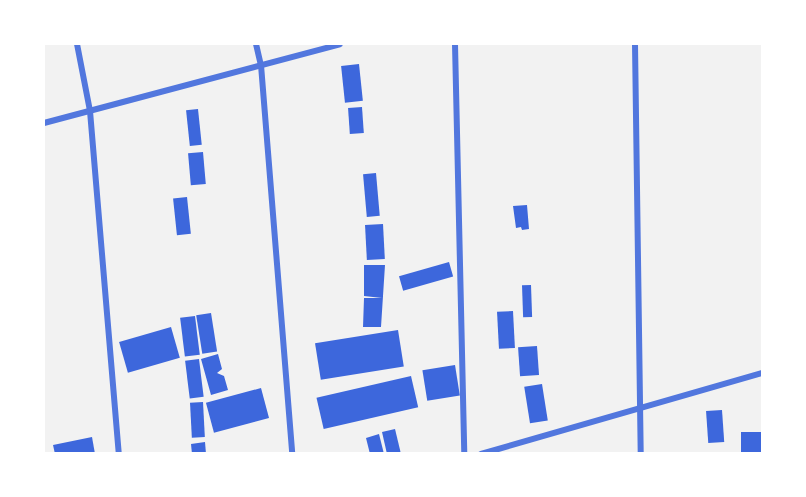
<!DOCTYPE html>
<style>
body{margin:0}
#map{position:relative;width:806px;height:497px;overflow:hidden;background:#f2f2f2;font-family:Overpass,sans-serif}
div>[style]{position:absolute}
.building>*{inset:0;background:#3d67dc;transform-origin:0 0}
.minor>*{height:6px;margin:-3px;padding:0 3px;transform-origin:3px;border-radius:3px;background:#5277de}
span{translate:-50% -50%;white-space:nowrap;text-align:center;line-height:1.15;-webkit-text-stroke:4.5px #fff;paint-order:stroke}
.frame{position:absolute;inset:0;border:45px solid #fff;pointer-events:none}
</style>
<div id="map">
<div class="building">
<div style="left:359px;top:64px;width:37px;height:18px;rotate:84deg"></div>
<div style="left:362px;top:107px;width:26px;height:14px;rotate:86deg"></div>
<div style="left:198px;top:109px;width:36px;height:12px;rotate:84deg"></div>
<div style="left:203px;top:152px;width:32px;height:15px;rotate:85deg"></div>
<div style="left:376px;top:173px;width:43px;height:13px;rotate:85deg"></div>
<div style="left:187px;top:197px;width:37px;height:14px;rotate:84deg"></div>
<div style="clip-path:polygon(527px 205px,529px 229px,522px 230px,521px 227px,516px 228px,513px 206px)"></div>
<div style="left:383px;top:224px;width:35px;height:18px;rotate:87deg"></div>
<div style="left:449px;top:262px;width:15px;height:52px;rotate:74deg"></div>
<div style="clip-path:polygon(364px 265px,385px 265px,381px 327px,363px 327px,364px 298px,382px 298px,364px 296px)"></div>
<div style="left:531px;top:285px;width:32px;height:9px;rotate:88deg"></div>
<div style="left:513px;top:311px;width:37px;height:16px;rotate:87deg"></div>
<div style="left:211px;top:313px;width:39px;height:15px;rotate:81deg"></div>
<div style="left:195px;top:316px;width:39px;height:15px;rotate:83deg"></div>
<div style="left:171px;top:327px;width:32px;height:54px;rotate:74deg"></div>
<div style="left:398px;top:330px;width:37px;height:84px;rotate:81deg"></div>
<div style="left:537px;top:346px;width:29px;height:19px;rotate:86deg"></div>
<div style="clip-path:polygon(218px 354px,222px 369px,217px 373px,224px 376px,228px 390px,211px 395px,201px 359px)"></div>
<div style="left:199px;top:359px;width:38px;height:14px;rotate:83deg"></div>
<div style="left:455px;top:365px;width:31px;height:33px;rotate:81deg"></div>
<div style="left:411px;top:376px;width:32px;height:97px;rotate:77deg"></div>
<div style="left:542px;top:384px;width:37px;height:18px;rotate:81deg"></div>
<div style="left:261px;top:388px;width:31px;height:57px;rotate:75deg"></div>
<div style="left:203px;top:402px;width:35px;height:13px;rotate:87deg"></div>
<div style="left:722px;top:410px;width:32px;height:16px;rotate:86deg"></div>
<div style="clip-path:polygon(395px 429px,401px 454px,387px 454px,382px 432px)"></div>
<div style="left:762px;top:432px;width:22px;height:21px;rotate:90deg"></div>
<div style="clip-path:polygon(379px 434px,384px 454px,370px 454px,366px 438px)"></div>
<div style="clip-path:polygon(92px 437px,95px 454px,55px 454px,53px 445px)"></div>
<div style="clip-path:polygon(205px 442px,206px 454px,192px 454px,191px 444px)"></div>
</div>
<div class="minor">
<div style="left:77px;top:44px;width:68px;rotate:79deg"></div>
<div style="left:90px;top:111px;width:344px;rotate:85.2deg"></div>
<div style="left:256px;top:44px;width:22px;rotate:77deg"></div>
<div style="left:261px;top:65px;width:390px;rotate:85.4deg"></div>
<div style="left:455px;top:44px;width:410px;rotate:88.7deg"></div>
<div style="left:635px;top:44px;width:410px;rotate:89.2deg"></div>
<div style="left:44px;top:123px;width:306px;rotate:-14.9deg"></div>
<div style="left:481px;top:454px;width:292px;rotate:-16.1deg"></div>
</div>
<div class="frame"></div>
</div>
